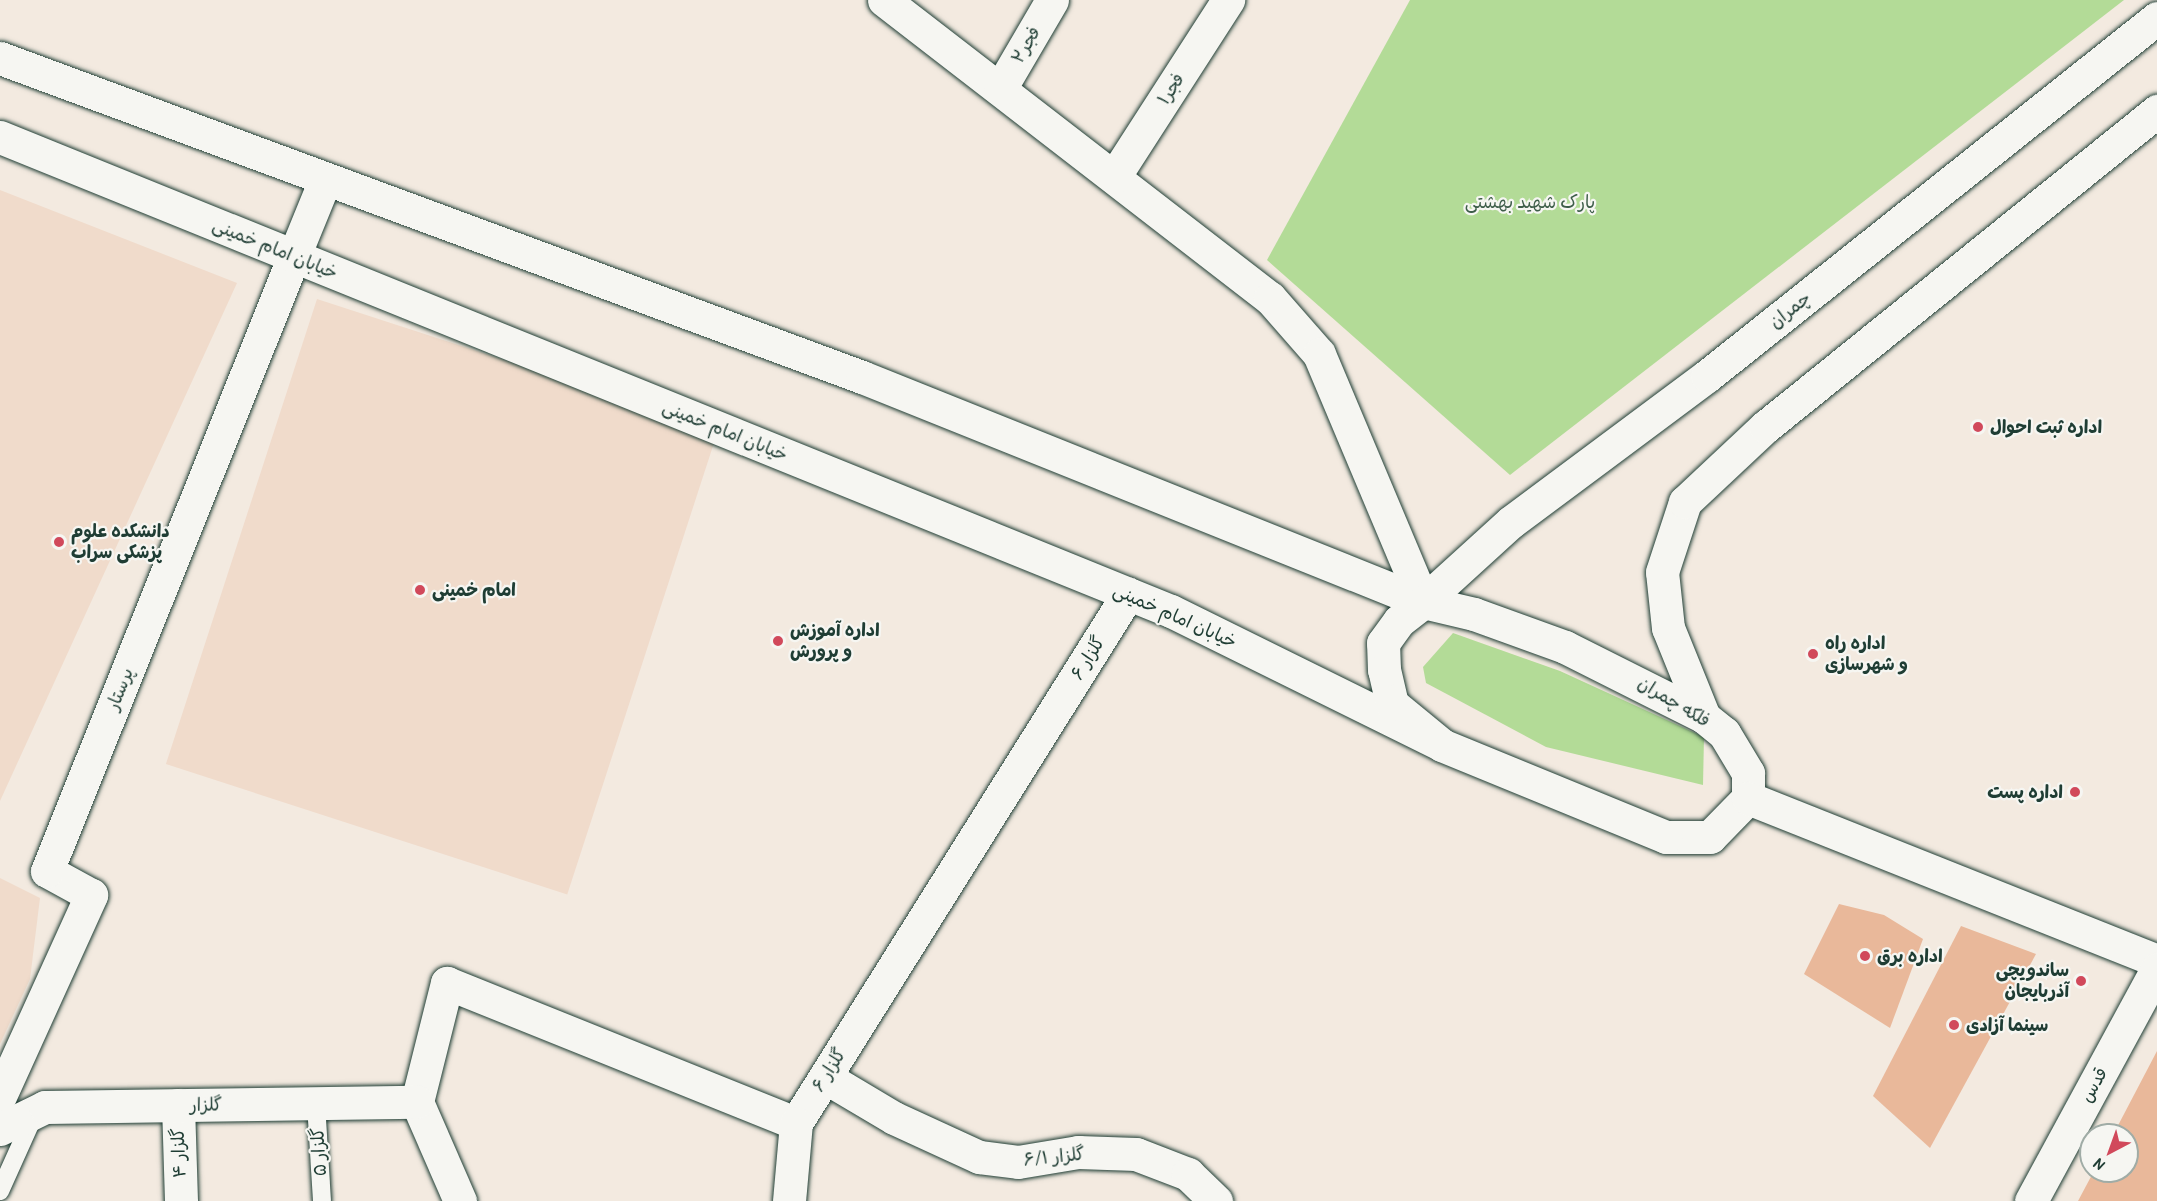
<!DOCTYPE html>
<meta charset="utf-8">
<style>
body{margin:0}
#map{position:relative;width:2157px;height:1201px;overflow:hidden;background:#f3eae0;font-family:"Patrick Hand","Playpen Sans Arabic",sans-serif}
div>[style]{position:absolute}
.built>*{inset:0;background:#f0dbcb;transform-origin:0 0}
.green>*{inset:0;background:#b3db97}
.building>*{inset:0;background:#e9b89a}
.roads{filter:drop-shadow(0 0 2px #1f3d34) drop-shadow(0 0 2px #1f3d34)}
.lane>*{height:18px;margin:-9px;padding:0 9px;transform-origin:9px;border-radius:9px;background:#f6f6f2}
.street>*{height:33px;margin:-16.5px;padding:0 16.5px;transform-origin:16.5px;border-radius:16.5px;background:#f6f6f2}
.secondary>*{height:33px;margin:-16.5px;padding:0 16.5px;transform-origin:16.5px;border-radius:16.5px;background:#f6f6f2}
.dots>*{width:16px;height:16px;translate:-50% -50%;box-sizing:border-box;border:3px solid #f6f6f2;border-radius:50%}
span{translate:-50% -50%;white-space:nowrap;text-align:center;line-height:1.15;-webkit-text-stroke:4.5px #f6f6f2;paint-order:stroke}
.street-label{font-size:18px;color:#1f3d34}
.park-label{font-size:18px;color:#3d5d48}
.poi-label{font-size:18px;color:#1f3d34;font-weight:700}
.left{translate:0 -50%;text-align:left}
.right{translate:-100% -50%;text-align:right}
.north{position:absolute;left:2079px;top:1123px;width:60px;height:60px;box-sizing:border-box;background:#f6f6f2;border:2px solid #a0aca6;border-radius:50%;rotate:221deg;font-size:16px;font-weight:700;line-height:24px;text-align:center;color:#1f3d34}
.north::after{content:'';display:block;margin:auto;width:21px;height:27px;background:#d1495b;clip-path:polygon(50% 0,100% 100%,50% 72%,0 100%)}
</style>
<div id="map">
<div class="built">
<div style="clip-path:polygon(0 190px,237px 283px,0 801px)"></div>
<div style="left:317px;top:299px;width:422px;height:489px;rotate:18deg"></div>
<div style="clip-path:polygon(0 878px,40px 898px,30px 979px,0 1044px)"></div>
</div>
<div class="green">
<div style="clip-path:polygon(1410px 0,2124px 0,1510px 475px,1267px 260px)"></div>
<div style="clip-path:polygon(1453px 633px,1560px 671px,1704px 737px,1703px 785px,1546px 747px,1426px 683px,1423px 667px)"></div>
</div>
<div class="building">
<div style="clip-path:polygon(1839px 904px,1884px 915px,1923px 939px,1890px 1028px,1804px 974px)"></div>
<div style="clip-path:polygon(1961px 926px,2036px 954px,1930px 1148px,1873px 1096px)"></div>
<div style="clip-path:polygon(2157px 1051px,2157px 1201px,2078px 1201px,2094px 1171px,2127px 1171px,2127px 1135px,2113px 1135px)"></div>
</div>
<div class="roads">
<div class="lane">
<div style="left:316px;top:1103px;width:98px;rotate:86.5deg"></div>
<div style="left:0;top:1191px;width:85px;rotate:-65.8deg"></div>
</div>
<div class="street">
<div style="left:884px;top:0;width:488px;rotate:37.7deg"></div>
<div style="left:1270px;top:298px;width:74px;rotate:48.8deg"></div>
<div style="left:1319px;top:354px;width:269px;rotate:67.2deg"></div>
<div style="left:1000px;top:89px;width:103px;rotate:-59.7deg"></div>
<div style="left:1114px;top:177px;width:211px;rotate:-57.2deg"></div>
<div style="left:825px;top:1077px;width:80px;rotate:30.7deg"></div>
<div style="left:894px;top:1118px;width:94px;rotate:24.6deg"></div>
<div style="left:979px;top:1157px;width:39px;rotate:7deg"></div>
<div style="left:1018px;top:1162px;width:61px;rotate:-9.5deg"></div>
<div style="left:1078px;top:1152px;width:58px;rotate:2deg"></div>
<div style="left:1136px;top:1154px;width:56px;rotate:21deg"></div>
<div style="left:1188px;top:1174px;width:39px;rotate:44deg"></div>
<div style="left:0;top:1096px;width:221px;rotate:-65.6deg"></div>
<div style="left:91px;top:895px;width:50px;rotate:-151.4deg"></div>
<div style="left:47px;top:871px;width:663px;rotate:-68.12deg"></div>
<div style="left:417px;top:1102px;width:123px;rotate:-75.9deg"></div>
<div style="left:447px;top:983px;width:376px;rotate:21.9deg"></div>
<div style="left:796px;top:1123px;width:625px;rotate:-57.89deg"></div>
<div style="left:417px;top:1102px;width:108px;rotate:66.5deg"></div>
<div style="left:178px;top:1105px;width:96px;rotate:88.2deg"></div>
<div style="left:0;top:1129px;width:50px;rotate:-26.1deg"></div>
<div style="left:45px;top:1107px;width:372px;rotate:-0.8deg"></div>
<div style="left:789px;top:1201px;width:78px;rotate:-84.9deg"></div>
</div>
<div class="secondary">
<div style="left:0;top:58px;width:919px;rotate:20.31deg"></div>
<div style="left:862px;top:377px;width:604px;rotate:21.85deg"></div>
<div style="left:1423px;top:602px;width:119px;rotate:-42.3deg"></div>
<div style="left:1511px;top:522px;width:244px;rotate:-36.7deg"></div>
<div style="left:1707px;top:376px;width:575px;rotate:-38.5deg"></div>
<div style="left:0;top:137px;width:1263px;rotate:22.04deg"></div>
<div style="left:1171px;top:611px;width:302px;rotate:26.3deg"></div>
<div style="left:294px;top:256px;width:82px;rotate:-67.8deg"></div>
<div style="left:1423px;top:602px;width:52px;rotate:13.2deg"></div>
<div style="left:1474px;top:614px;width:97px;rotate:19.9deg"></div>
<div style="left:1565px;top:647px;width:156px;rotate:26.7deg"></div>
<div style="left:1704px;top:717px;width:26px;rotate:39deg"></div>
<div style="left:1724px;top:733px;width:47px;rotate:59deg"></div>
<div style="left:1748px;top:773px;width:25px;rotate:90deg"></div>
<div style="left:1748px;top:798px;width:54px;rotate:134.3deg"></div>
<div style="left:1710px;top:837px;width:44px;rotate:180deg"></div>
<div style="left:1666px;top:837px;width:242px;rotate:-157.7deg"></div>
<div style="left:1442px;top:745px;width:65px;rotate:-140.6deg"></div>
<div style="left:1392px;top:704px;width:35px;rotate:-103deg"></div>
<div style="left:1384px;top:670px;width:27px;rotate:-92deg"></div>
<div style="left:1383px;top:643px;width:27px;rotate:-54deg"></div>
<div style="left:1399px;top:621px;width:31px;rotate:-38deg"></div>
<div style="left:1704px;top:717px;width:96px;rotate:-112deg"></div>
<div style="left:1668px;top:628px;width:56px;rotate:-96.1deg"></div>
<div style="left:1662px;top:572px;width:74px;rotate:-71.8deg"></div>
<div style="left:1685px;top:502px;width:110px;rotate:-43.2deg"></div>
<div style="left:1765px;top:427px;width:504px;rotate:-38.87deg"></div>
<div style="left:1748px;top:798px;width:440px;rotate:21.7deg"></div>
<div style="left:2031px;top:1201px;width:264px;rotate:-61.5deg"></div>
</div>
</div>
<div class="dots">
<div style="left:1978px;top:427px;background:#d1495b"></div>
<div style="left:59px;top:542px;background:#d1495b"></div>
<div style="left:420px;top:590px;background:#d1495b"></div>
<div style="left:778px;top:641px;background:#d1495b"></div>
<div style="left:1813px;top:654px;background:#d1495b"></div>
<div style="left:2075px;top:792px;background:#d1495b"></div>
<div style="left:1865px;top:956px;background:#d1495b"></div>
<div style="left:2081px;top:981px;background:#d1495b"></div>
<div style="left:1954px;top:1025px;background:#d1495b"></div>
</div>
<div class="street-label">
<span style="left:1026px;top:45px;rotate:-60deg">فجر۲</span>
<span style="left:1171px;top:89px;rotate:-57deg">فجر۱</span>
<span style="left:275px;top:249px;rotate:22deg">خیابان امام خمینی</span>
<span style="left:1790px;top:310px;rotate:-38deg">چمران</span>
<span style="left:725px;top:431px;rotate:22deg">خیابان امام خمینی</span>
<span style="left:1175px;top:616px;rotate:24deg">خیابان امام خمینی</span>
<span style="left:1088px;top:658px;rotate:-58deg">گلزار ۶</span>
<span style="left:120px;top:689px;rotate:-68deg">پرستار</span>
<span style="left:1674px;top:702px;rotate:31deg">فلکه چمران</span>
<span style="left:829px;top:1070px;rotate:-58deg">گلزار ۶</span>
<span style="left:2094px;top:1085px;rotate:-61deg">قدس</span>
<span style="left:206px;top:1105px;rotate:-1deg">گلزار</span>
<span style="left:319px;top:1152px;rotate:-93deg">گلزار ۵</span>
<span style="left:179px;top:1153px;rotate:-92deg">گلزار ۴</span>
<span style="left:1054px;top:1157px;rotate:-6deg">گلزار ۶/۱</span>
</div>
<div class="park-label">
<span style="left:1530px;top:202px">پارک شهید بهشتی</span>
</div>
<div class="poi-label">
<span class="left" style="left:1990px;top:427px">اداره ثبت احوال</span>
<span class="left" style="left:71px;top:542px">دانشکده علوم<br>پزشکی سراب</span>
<span class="left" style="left:432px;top:590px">امام خمینی</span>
<span class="left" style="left:790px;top:641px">اداره آموزش<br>و پرورش</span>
<span class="left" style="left:1825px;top:654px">اداره راه<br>و شهرسازی</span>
<span class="right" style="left:2063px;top:792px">اداره پست</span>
<span class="left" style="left:1877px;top:956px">اداره برق</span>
<span class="right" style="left:2069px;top:981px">ساندویچی<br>آذربایجان</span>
<span class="left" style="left:1966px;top:1025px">سینما آزادی</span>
</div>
<div class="north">N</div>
</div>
